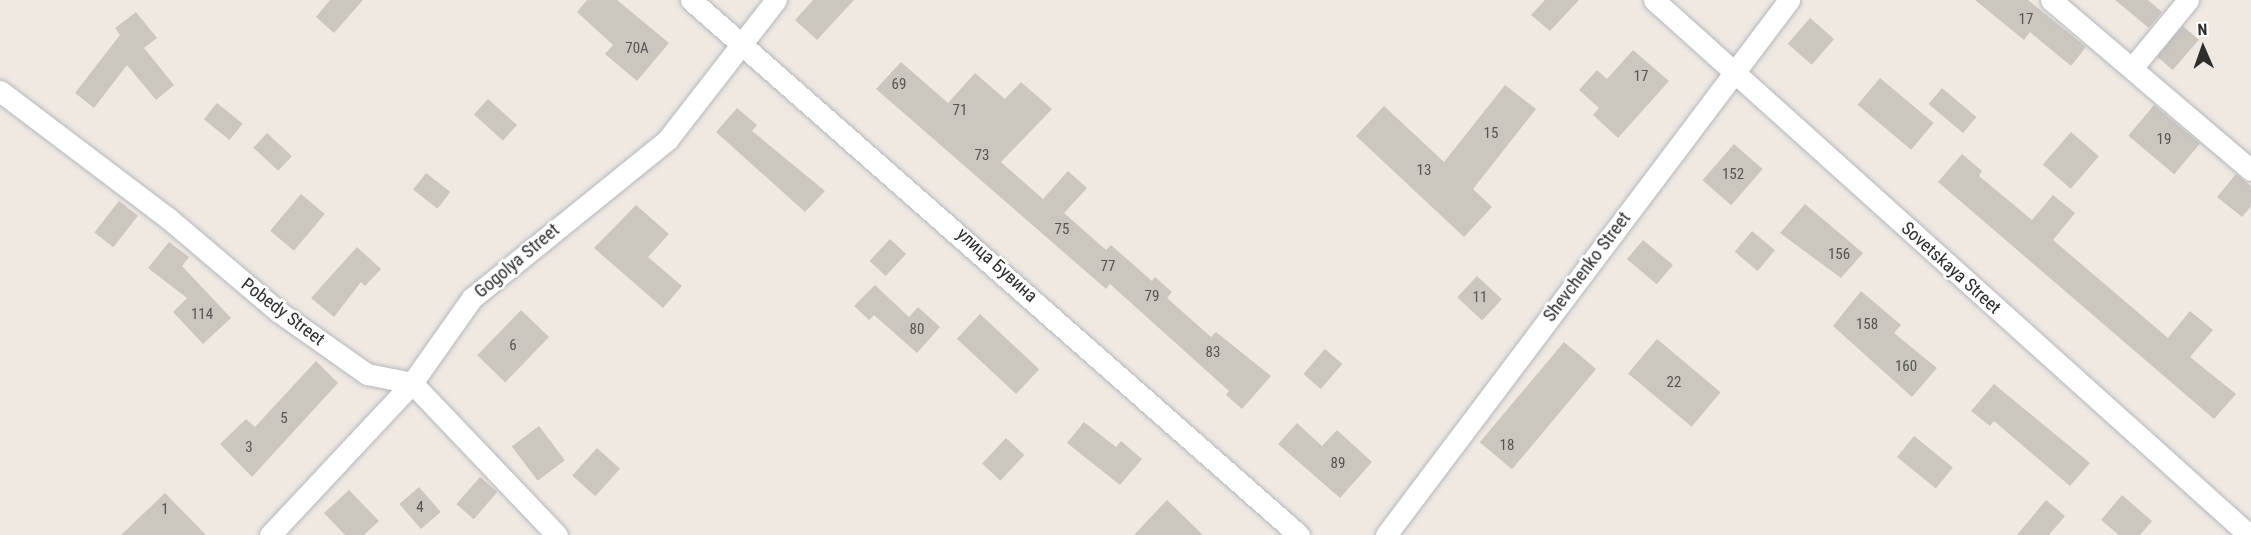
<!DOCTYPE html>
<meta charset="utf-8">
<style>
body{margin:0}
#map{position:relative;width:2251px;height:535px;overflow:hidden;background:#efe9e1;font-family:"Roboto Condensed",sans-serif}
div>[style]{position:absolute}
.building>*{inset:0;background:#cbc7bf;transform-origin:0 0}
.roads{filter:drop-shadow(0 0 2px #b4b7c1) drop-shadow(0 0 2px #b4b7c1)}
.street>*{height:21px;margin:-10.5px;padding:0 10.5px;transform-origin:10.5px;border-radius:10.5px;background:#fff}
span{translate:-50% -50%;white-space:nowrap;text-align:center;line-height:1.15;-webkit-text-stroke:5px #fff;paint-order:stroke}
.number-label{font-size:15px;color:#555452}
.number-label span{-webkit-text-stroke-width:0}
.street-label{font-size:18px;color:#2e2e2e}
.north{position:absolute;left:2173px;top:18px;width:60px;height:60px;-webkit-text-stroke:4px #fff;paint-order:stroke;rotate:358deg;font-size:16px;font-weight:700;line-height:24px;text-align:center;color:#2e2e2e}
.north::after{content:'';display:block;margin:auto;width:21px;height:27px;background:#2e2e2e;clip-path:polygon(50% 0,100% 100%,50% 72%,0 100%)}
</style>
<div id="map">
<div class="building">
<div style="clip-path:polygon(330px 0,363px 0,334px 33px,316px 17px)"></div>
<div style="clip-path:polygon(587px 0,617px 0,669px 43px,637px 81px,605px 54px,613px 45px,577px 12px)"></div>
<div style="clip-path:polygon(813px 0,854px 0,817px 40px,795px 20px)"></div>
<div style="clip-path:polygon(1545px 0,1579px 0,1550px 31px,1531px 15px)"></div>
<div style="clip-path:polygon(1975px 0,2028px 0,2086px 47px,2071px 66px,2030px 32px,2024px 40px)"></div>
<div style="clip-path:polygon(2115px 0,2148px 0,2162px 12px,2149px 28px)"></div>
<div style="clip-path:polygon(136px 12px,157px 38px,144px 48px,174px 85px,156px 100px,127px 65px,94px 108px,75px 93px,120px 35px,115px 28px)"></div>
<div style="left:1810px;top:18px;width:32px;height:34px;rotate:41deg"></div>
<div style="left:2183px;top:26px;width:21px;height:40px;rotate:41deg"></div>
<div style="clip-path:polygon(1633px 50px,1669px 81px,1618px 138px,1593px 115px,1599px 108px,1579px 90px,1597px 70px,1607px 79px)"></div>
<div style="clip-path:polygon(901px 62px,948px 103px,975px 73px,1005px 99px,1021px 82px,1052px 109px,1001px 162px,1043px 199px,1068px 171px,1087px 188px,1064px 213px,1106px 250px,1111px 245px,1152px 281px,1155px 277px,1172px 292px,1167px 298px,1211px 337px,1216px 332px,1271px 376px,1242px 409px,1226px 395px,1229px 391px,1110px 284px,1106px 289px,876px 89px)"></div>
<div style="left:1880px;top:78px;width:70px;height:35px;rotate:40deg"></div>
<div style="clip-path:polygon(1505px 85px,1536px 109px,1473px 189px,1492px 207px,1464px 237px,1356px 136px,1384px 106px,1444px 162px)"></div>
<div style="left:1942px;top:88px;width:45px;height:21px;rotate:40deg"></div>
<div style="left:488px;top:99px;width:39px;height:21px;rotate:42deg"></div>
<div style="left:217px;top:103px;width:33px;height:21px;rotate:39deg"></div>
<div style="left:2154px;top:105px;width:60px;height:40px;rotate:40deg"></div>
<div style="clip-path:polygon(737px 108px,757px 125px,752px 131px,825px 191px,805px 212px,716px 132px)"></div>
<div style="left:2071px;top:132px;width:37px;height:43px;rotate:41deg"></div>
<div style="left:267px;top:133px;width:34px;height:20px;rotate:43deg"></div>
<div style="left:1734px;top:144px;width:38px;height:48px;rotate:41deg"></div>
<div style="clip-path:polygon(1962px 154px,1982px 171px,1979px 176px,2032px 220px,2053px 195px,2075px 213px,2053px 240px,2168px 338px,2190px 311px,2213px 330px,2190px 357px,2236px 394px,2214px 419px,1938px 182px)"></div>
<div style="left:426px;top:173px;width:31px;height:21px;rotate:38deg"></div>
<div style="clip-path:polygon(2236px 174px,2251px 186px,2251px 206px,2242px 217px,2217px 197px)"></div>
<div style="left:301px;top:194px;width:31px;height:48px;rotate:40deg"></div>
<div style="left:119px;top:201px;width:24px;height:40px;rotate:38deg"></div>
<div style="clip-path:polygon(1805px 204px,1863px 253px,1841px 278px,1780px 233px)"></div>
<div style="clip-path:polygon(636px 205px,669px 234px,648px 257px,682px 286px,663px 308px,594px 248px)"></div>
<div style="left:1752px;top:231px;width:30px;height:27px;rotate:40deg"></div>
<div style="left:890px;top:239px;width:22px;height:30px;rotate:43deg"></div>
<div style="left:1643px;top:240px;width:39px;height:25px;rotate:40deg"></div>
<div style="clip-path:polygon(169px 242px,189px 257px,182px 266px,231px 318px,203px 344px,173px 312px,187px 298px,148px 268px)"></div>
<div style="clip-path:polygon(357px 247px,381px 269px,365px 286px,361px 282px,334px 317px,311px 298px)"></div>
<div style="left:1477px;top:276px;width:34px;height:29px;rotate:43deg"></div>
<div style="clip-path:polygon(875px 285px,909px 317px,918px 307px,940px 327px,917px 353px,874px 315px,869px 320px,854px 306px)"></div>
<div style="clip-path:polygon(1861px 291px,1901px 325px,1894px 333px,1937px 368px,1912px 397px,1833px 326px)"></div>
<div style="left:521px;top:310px;width:39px;height:63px;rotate:44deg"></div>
<div style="left:980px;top:314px;width:81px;height:34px;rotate:43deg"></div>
<div style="left:1657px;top:339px;width:83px;height:45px;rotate:40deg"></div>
<div style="left:1564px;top:342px;width:42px;height:131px;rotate:40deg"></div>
<div style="left:1325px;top:349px;width:23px;height:33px;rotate:41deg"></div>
<div style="clip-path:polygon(316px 361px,338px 383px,252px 477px,220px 444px,246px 419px,255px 427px)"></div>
<div style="clip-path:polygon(1994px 384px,2090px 463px,2070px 486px,1994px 421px,1990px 426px,1971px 411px)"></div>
<div style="clip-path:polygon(1084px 422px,1116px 447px,1121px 441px,1142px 459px,1120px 485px,1067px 443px)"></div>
<div style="clip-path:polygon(1297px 423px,1322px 446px,1337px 430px,1372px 462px,1340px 498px,1278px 444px)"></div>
<div style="left:539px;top:426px;width:43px;height:34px;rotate:53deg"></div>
<div style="left:1914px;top:436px;width:50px;height:27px;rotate:39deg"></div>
<div style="left:1006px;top:438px;width:25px;height:35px;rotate:43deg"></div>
<div style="left:597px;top:448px;width:31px;height:37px;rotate:42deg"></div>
<div style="left:480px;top:477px;width:23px;height:36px;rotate:41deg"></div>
<div style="left:419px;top:487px;width:33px;height:26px;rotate:49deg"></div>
<div style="clip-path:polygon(349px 490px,379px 521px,364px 535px,345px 535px,324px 513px)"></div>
<div style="clip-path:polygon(165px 493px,206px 535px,121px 535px)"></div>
<div style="clip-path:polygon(2122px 495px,2152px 521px,2140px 535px,2119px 535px,2101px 520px)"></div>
<div style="clip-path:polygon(1167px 500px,1203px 535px,1134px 535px)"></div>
<div style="clip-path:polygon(2046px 500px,2065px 516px,2049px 535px,2017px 535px)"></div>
</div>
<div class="roads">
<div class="street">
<div style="left:691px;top:0;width:810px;rotate:41.35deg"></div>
<div style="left:1654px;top:0;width:800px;rotate:41.96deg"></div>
<div style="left:2051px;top:0;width:262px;rotate:40.4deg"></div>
<div style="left:2132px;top:68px;width:88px;rotate:-50.5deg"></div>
<div style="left:0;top:91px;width:211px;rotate:37.1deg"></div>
<div style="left:168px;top:218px;width:145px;rotate:40.3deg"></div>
<div style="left:279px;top:312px;width:108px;rotate:35.2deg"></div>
<div style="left:367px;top:374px;width:46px;rotate:11.3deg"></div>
<div style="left:412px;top:383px;width:210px;rotate:46.4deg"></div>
<div style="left:270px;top:535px;width:208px;rotate:-46.9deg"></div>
<div style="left:412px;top:383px;width:104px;rotate:-54.8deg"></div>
<div style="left:472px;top:298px;width:252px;rotate:-39deg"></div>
<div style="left:668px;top:139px;width:176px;rotate:-52.2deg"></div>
<div style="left:1386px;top:535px;width:670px;rotate:-53.01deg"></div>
</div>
</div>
<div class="number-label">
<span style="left:2026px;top:20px">17</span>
<span style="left:637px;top:49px">70А</span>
<span style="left:1641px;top:77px">17</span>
<span style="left:899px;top:85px">69</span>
<span style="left:960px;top:111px">71</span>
<span style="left:1491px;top:134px">15</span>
<span style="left:2164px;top:140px">19</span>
<span style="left:982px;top:156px">73</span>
<span style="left:1424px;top:171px">13</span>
<span style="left:1733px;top:175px">152</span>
<span style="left:1062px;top:230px">75</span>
<span style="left:1839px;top:255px">156</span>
<span style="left:1108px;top:267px">77</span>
<span style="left:1152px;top:297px">79</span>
<span style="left:1480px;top:298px">11</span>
<span style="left:202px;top:315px">114</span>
<span style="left:1867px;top:325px">158</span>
<span style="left:917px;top:330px">80</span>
<span style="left:513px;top:346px">6</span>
<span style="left:1213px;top:353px">83</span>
<span style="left:1906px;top:367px">160</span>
<span style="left:1674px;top:383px">22</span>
<span style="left:284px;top:419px">5</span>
<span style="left:1507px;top:446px">18</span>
<span style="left:249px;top:448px">3</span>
<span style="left:1338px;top:464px">89</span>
<span style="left:420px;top:508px">4</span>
<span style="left:165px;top:510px">1</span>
</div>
<div class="street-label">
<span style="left:517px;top:261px;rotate:-40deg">Gogolya Street</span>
<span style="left:997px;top:265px;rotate:42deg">улица Бувина</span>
<span style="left:1587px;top:267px;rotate:-53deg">Shevchenko Street</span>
<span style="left:1951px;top:268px;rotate:42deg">Sovetskaya Street</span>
<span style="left:283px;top:312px;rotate:37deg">Pobedy Street</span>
</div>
<div class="north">N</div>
</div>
